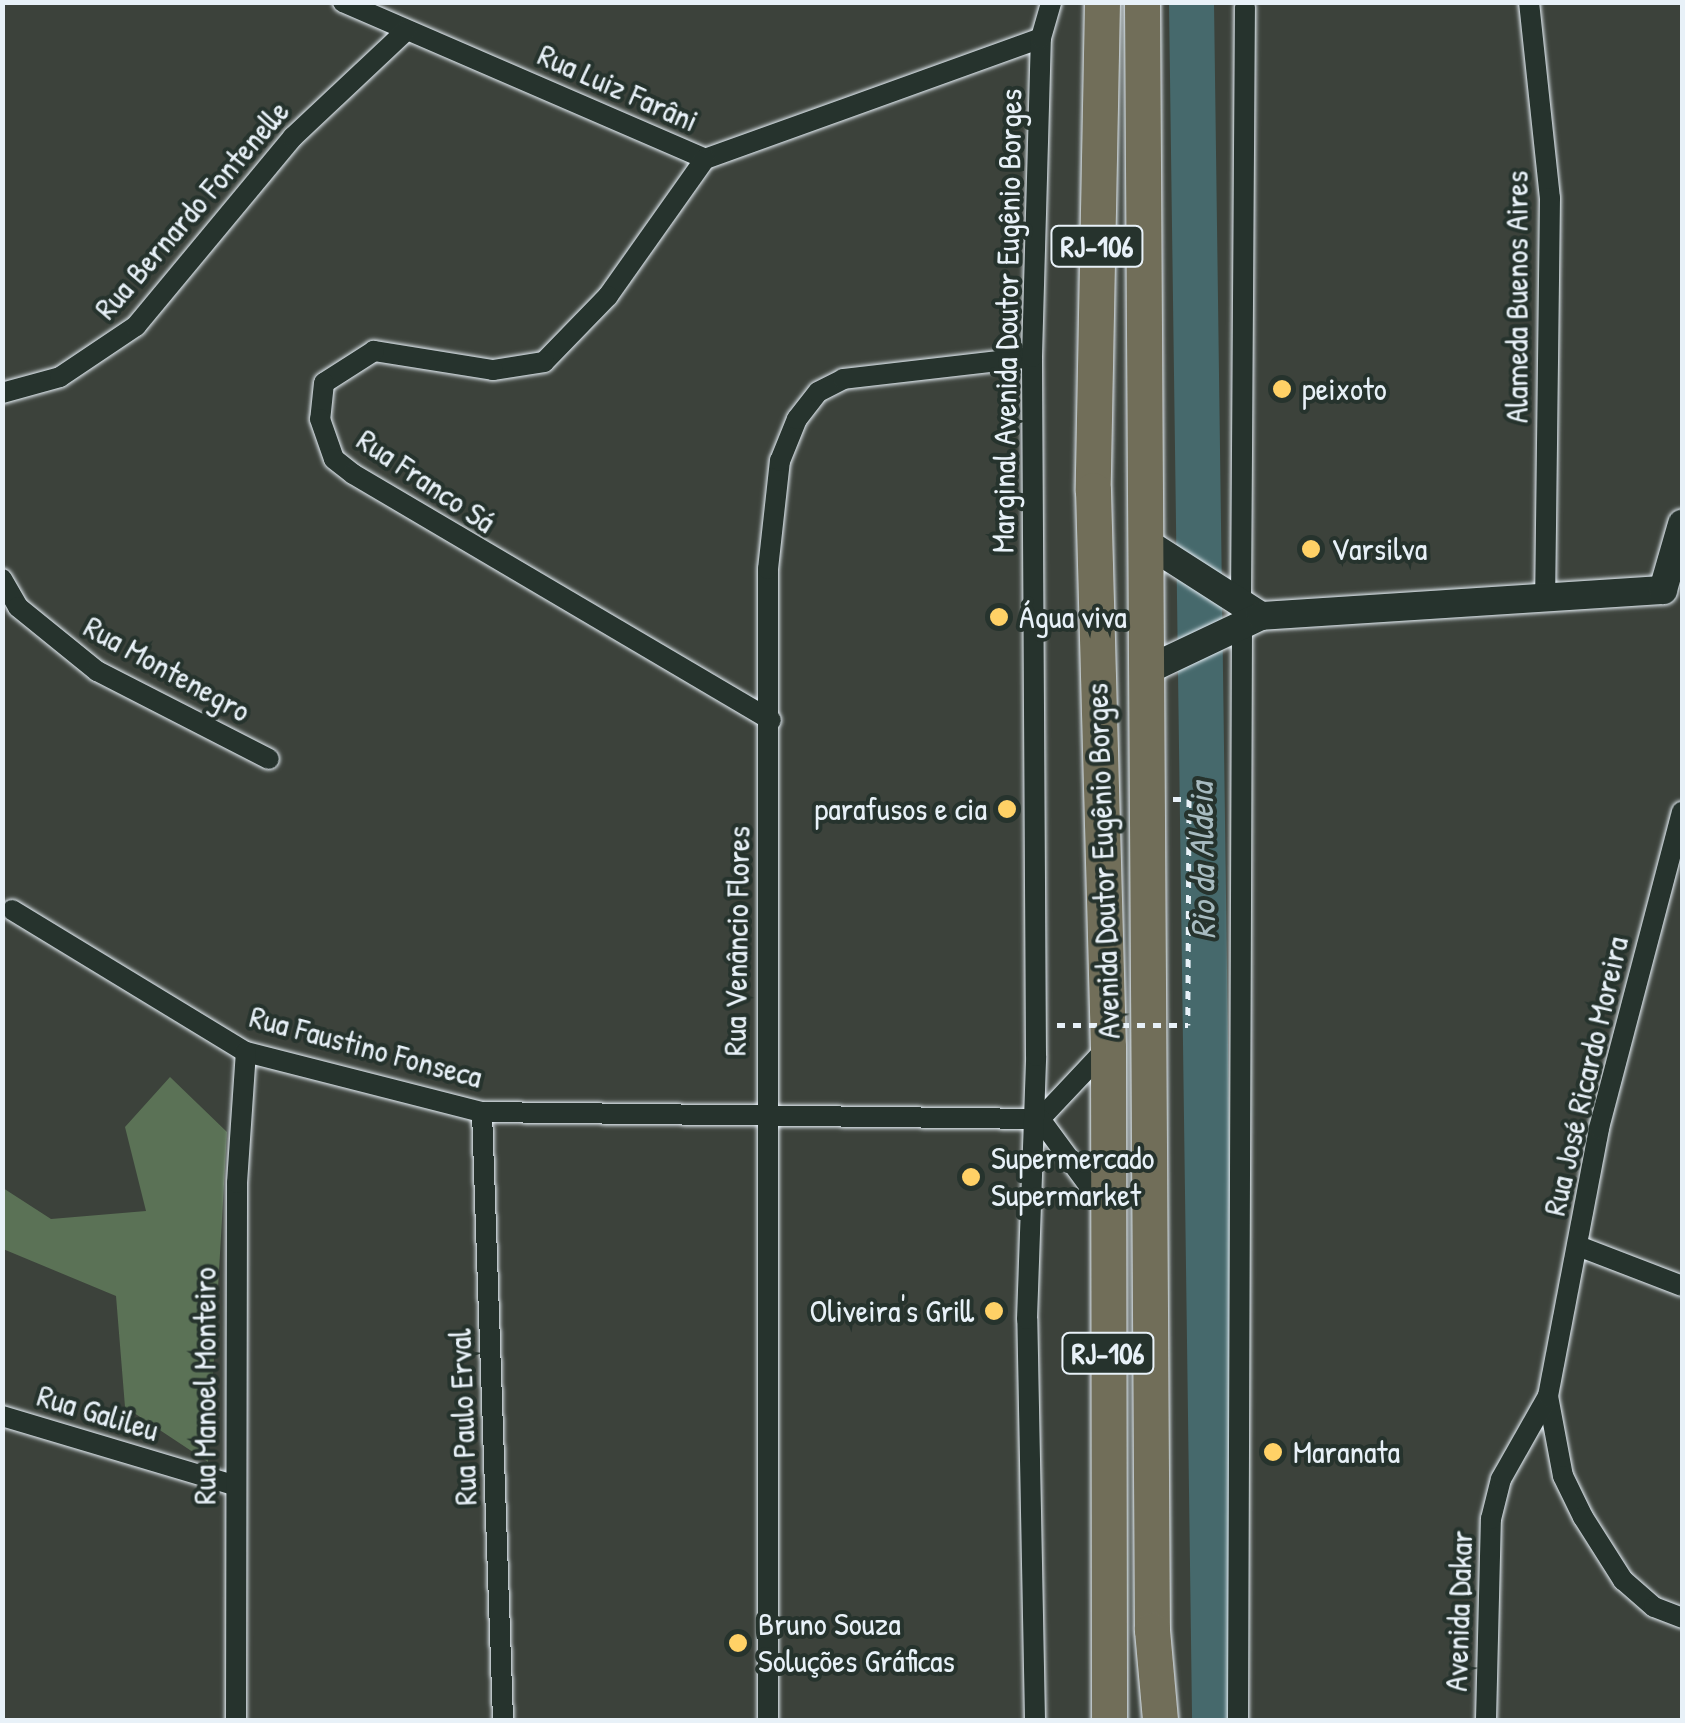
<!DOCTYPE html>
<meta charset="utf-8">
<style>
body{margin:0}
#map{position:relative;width:1685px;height:1723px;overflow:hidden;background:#3c423b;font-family:"Patrick Hand",sans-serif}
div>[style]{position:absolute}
.green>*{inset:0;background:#5b7256}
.river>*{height:45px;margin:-22.5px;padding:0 22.5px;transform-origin:22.5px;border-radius:22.5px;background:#46696c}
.path>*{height:5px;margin-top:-2.5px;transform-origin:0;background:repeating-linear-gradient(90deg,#e8f1f8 0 8px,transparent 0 16px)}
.roads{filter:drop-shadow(0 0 2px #e8f1f8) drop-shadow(0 0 2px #e8f1f8)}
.street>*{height:20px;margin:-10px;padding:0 10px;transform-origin:10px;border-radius:10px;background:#26332d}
.secondary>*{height:28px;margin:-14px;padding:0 14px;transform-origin:14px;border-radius:14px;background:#26332d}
.highway>*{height:35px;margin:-17.5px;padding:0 17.5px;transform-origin:17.5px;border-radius:17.5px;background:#716e59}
.path-bridge>*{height:5px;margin-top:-2.5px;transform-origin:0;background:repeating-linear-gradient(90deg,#e8f1f8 0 8px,transparent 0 16px)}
.dots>*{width:28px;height:28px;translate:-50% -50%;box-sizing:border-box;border:5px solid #26332d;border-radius:50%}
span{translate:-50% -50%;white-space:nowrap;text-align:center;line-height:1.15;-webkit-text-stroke:8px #26332d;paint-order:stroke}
.shield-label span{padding:2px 8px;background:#26332d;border:2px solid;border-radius:8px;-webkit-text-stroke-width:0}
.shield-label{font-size:30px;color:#e8f1f8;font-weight:700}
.street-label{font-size:32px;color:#e8f1f8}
.poi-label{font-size:32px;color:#e8f1f8}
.left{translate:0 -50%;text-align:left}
.right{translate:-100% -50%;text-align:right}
.water-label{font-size:35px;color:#a7bbc0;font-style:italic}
.frame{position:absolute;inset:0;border:5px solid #e8f1f8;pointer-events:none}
</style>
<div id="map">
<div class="green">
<div style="clip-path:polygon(170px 1077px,227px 1132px,208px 1462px,125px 1407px,116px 1296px,3px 1249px,3px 1188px,51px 1219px,146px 1211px,125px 1127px)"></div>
</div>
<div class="river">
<div style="left:1191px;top:2px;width:1718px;rotate:89.23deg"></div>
</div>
<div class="path">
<div style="left:1173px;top:799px;width:16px"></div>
<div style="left:1189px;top:799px;width:226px;rotate:90.3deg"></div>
</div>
<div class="roads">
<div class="street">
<div style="left:343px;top:2px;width:395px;rotate:23.4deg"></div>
<div style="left:705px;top:159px;width:357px;rotate:-19.8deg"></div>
<div style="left:1529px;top:2px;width:197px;rotate:83.9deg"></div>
<div style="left:1550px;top:198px;width:394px;rotate:90.7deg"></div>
<div style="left:705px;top:159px;width:168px;rotate:125.3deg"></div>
<div style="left:608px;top:296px;width:92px;rotate:134.1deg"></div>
<div style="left:544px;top:362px;width:52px;rotate:171.1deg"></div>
<div style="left:493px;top:370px;width:121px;rotate:-170.9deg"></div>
<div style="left:374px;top:351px;width:59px;rotate:147.4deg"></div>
<div style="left:324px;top:383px;width:36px;rotate:96deg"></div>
<div style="left:320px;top:419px;width:42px;rotate:70.7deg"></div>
<div style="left:334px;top:459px;width:24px;rotate:38deg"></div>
<div style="left:353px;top:474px;width:485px;rotate:30.5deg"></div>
<div style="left:2px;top:393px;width:60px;rotate:-15.4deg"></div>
<div style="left:60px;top:377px;width:92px;rotate:-33.9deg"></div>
<div style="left:136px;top:326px;width:246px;rotate:-50.3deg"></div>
<div style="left:293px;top:137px;width:155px;rotate:-43.2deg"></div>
<div style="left:2px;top:579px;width:32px;rotate:60deg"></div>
<div style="left:18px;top:607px;width:102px;rotate:39deg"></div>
<div style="left:97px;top:671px;width:193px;rotate:27.1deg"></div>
<div style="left:1241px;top:603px;width:596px;rotate:-89.62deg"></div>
<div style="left:12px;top:910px;width:274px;rotate:31.3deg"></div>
<div style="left:246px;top:1052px;width:244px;rotate:14.3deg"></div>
<div style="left:482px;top:1112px;width:558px;rotate:0.72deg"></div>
<div style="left:1040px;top:1119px;width:98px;rotate:-46.7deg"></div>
<div style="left:482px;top:1112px;width:608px;rotate:88.02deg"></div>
<div style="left:1040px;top:1119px;width:112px;rotate:53.7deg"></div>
<div style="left:1578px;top:1246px;width:111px;rotate:21deg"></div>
<div style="left:1548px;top:1396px;width:81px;rotate:79.4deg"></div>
<div style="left:1563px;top:1476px;width:46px;rotate:64deg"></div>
<div style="left:1583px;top:1517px;width:75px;rotate:57.6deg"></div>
<div style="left:1623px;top:1580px;width:41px;rotate:41.1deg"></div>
<div style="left:1654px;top:1607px;width:30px;rotate:21deg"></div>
<div style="left:2px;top:1416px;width:242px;rotate:16.6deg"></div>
<div style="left:236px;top:1720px;width:537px;rotate:-89.89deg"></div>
<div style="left:237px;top:1183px;width:131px;rotate:-86.1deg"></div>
<div style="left:768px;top:1720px;width:1151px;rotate:-90deg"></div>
<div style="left:768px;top:569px;width:109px;rotate:-83.7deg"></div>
<div style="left:780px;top:461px;width:45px;rotate:-68deg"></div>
<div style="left:797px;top:419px;width:34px;rotate:-52deg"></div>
<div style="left:818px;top:392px;width:28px;rotate:-27deg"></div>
<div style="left:843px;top:379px;width:190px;rotate:-6.6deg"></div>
<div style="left:1035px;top:1720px;width:401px;rotate:-91.1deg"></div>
<div style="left:1027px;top:1319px;width:263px;rotate:-88deg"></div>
<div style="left:1036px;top:1056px;width:699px;rotate:-90.33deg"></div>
<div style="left:1032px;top:357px;width:319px;rotate:-88.4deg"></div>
<div style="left:1041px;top:38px;width:37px;rotate:-74deg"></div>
<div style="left:1238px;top:1720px;width:1094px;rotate:-89.79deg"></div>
<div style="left:1486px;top:1720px;width:201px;rotate:-88.6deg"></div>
<div style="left:1491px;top:1519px;width:41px;rotate:-76deg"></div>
<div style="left:1501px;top:1479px;width:95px;rotate:-60.5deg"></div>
<div style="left:1548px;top:1396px;width:273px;rotate:-79.2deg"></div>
<div style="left:1599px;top:1128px;width:327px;rotate:-75.3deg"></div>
</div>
<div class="secondary">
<div style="left:1144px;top:541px;width:139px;rotate:32.7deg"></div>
<div style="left:1145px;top:671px;width:128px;rotate:-25.4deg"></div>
<div style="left:1261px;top:616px;width:403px;rotate:-3.7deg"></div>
<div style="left:1663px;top:590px;width:69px;rotate:-73.9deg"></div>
</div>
<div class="highway">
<div style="left:1102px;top:2px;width:488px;rotate:91.1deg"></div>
<div style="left:1093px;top:490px;width:557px;rotate:88.46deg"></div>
<div style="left:1108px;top:1047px;width:673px;rotate:89.91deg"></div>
<div style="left:1142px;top:2px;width:1628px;rotate:89.65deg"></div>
<div style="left:1152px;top:1630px;width:90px;rotate:84.9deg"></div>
</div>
</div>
<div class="path-bridge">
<div style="left:1057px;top:1025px;width:131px"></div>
</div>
<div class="dots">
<div style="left:1282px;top:389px;background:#ffd166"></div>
<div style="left:1311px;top:549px;background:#ffd166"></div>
<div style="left:999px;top:617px;background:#ffd166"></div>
<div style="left:1007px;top:809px;background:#ffd166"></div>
<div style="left:971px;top:1177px;background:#ffd166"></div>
<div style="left:994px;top:1311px;background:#ffd166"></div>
<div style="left:1273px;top:1452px;background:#ffd166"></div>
<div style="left:738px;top:1643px;background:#ffd166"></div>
</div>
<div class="shield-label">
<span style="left:1097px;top:246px">RJ-106</span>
<span style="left:1108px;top:1353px">RJ-106</span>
</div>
<div class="street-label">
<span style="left:618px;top:88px;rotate:24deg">Rua Luiz Farâni</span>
<span style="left:192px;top:210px;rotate:-49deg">Rua Bernardo Fontenelle</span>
<span style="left:1517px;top:297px;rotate:-90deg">Alameda Buenos Aires</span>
<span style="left:1007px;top:321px;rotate:-89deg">Marginal Avenida Doutor Eugênio Borges</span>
<span style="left:426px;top:481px;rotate:34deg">Rua Franco Sá</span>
<span style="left:167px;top:669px;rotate:29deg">Rua Montenegro</span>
<span style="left:1103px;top:861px;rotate:-92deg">Avenida Doutor Eugênio Borges</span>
<span style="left:737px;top:941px;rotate:-89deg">Rua Venâncio Flores</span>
<span style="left:366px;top:1047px;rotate:15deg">Rua Faustino Fonseca</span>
<span style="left:1586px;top:1076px;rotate:-77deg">Rua José Ricardo Moreira</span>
<span style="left:205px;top:1386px;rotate:-90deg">Rua Manoel Monteiro</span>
<span style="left:98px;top:1413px;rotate:17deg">Rua Galileu</span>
<span style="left:463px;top:1417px;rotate:-92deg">Rua Paulo Erval</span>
<span style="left:1459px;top:1611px;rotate:-88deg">Avenida Dakar</span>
</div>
<div class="poi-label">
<span class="left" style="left:1302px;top:389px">peixoto</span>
<span class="left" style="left:1331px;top:549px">Varsilva</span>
<span class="left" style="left:1019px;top:617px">Água viva</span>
<span class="right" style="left:987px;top:809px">parafusos e cia</span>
<span class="left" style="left:991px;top:1177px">Supermercado<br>Supermarket</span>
<span class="right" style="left:974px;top:1311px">Oliveira's Grill</span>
<span class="left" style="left:1293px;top:1452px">Maranata</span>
<span class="left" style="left:758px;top:1643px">Bruno Souza<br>Soluções Gráficas</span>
</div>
<div class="water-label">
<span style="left:1202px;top:861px;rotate:-91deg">Rio da Aldeia</span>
</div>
<div class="frame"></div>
</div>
